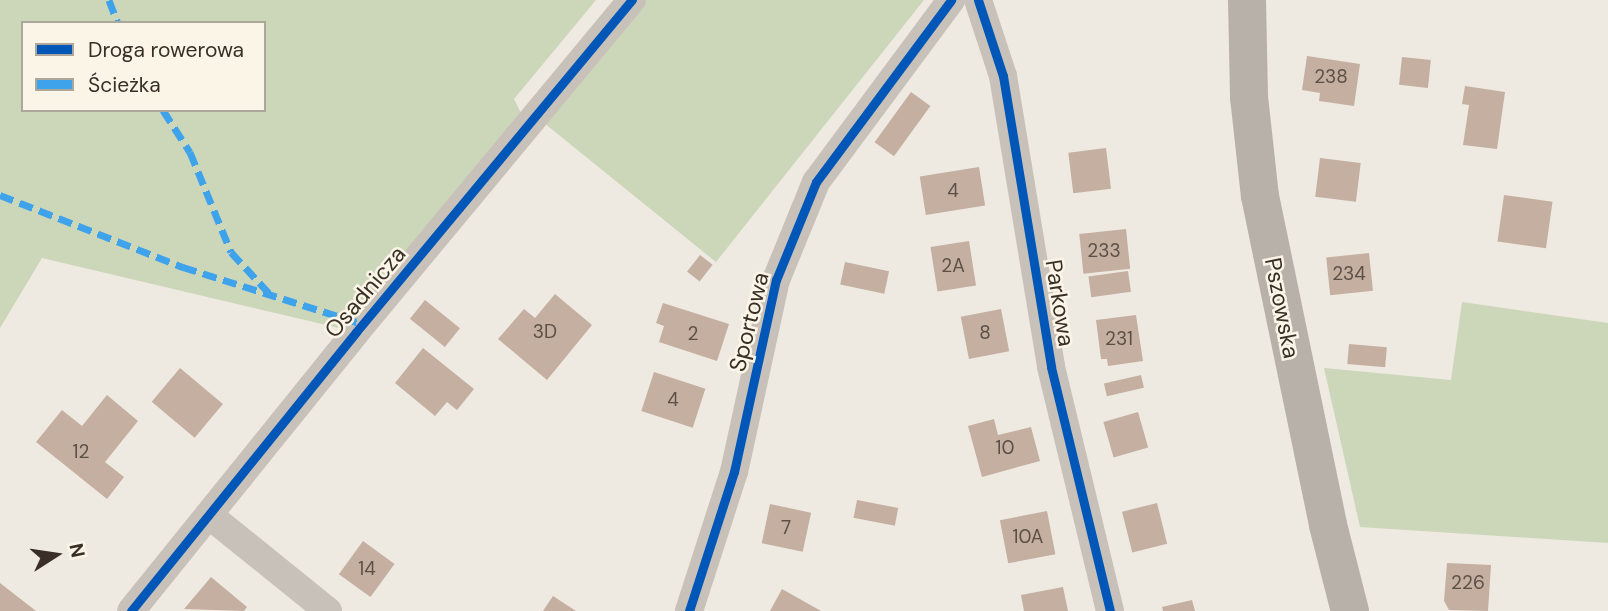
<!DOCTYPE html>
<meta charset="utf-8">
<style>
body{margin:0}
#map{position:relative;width:1608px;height:611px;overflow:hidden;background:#eeeae1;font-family:"DM Sans",sans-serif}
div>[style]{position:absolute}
.green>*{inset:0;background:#ccd6b9}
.building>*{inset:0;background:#c4afa1;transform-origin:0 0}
.minor>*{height:28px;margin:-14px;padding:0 14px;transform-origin:14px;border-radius:14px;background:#c8c1b9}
.secondary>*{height:38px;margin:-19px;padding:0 19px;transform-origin:19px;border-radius:19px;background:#b8b1aa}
.quiet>*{height:7px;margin-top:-3.5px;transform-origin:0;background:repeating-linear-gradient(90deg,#3fa3eb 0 14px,transparent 0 21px)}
.cycleway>*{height:9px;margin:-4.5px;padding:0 4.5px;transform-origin:4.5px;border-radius:4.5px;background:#0057b8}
span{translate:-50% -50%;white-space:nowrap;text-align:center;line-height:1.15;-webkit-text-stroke:5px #fbf5e8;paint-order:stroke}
.number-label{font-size:19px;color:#5c4f46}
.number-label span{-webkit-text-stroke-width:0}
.street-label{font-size:23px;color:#392f27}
.legend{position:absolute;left:21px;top:21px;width:245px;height:91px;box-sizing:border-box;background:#fbf5e8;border:2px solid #ada69b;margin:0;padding:9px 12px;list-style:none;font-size:21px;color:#392f27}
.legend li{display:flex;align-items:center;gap:14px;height:35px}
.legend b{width:35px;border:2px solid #ada69b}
.north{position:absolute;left:21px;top:520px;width:70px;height:70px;-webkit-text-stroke:5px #fbf5e8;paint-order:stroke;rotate:78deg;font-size:19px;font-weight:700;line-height:28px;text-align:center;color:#392f27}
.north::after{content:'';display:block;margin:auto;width:24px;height:32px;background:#392f27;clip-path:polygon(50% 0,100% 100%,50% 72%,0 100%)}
</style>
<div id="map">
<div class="green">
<div style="clip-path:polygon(evenodd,0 0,596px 0,514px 99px,522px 115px,356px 332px,42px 258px,0 328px,0 0,23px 23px,264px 23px,264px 110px,23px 110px,23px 23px)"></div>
<div style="clip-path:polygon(646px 0,924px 0,716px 262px,544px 123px)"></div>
<div style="clip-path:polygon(1462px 302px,1608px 323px,1608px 543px,1360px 527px,1324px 368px,1451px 380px)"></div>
</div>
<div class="building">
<div style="clip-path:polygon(1307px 56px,1360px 64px,1354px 106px,1319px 101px,1320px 93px,1302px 90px)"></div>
<div style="left:1402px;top:57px;width:29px;height:28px;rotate:6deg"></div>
<div style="clip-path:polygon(1465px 86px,1505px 92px,1497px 149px,1463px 145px,1469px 105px,1462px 104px)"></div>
<div style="left:911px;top:92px;width:24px;height:62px;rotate:36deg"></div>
<div style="left:1106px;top:148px;width:41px;height:38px;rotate:83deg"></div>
<div style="left:1320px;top:158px;width:41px;height:39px;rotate:7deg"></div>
<div style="left:979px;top:167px;width:39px;height:60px;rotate:81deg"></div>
<div style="left:1504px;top:195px;width:49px;height:47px;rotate:8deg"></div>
<div style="left:1126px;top:229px;width:40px;height:47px;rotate:84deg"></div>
<div style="left:969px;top:241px;width:45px;height:39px;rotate:81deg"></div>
<div style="left:1369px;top:253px;width:38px;height:43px;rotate:84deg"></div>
<div style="left:700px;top:255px;width:16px;height:21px;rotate:38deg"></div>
<div style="left:845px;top:262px;width:45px;height:23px;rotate:12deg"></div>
<div style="left:1128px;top:271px;width:21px;height:40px;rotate:82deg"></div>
<div style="clip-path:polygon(555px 294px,592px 325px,547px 380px,498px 339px,524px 309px,535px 318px)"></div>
<div style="left:425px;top:300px;width:45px;height:24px;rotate:39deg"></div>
<div style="clip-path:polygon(663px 303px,729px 324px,717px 361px,659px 342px,664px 326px,656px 323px)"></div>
<div style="left:1001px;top:309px;width:43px;height:41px;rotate:79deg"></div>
<div style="clip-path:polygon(1136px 315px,1143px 361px,1108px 366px,1107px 359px,1101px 359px,1096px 320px)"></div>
<div style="left:1349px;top:344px;width:38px;height:20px;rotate:5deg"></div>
<div style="clip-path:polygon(423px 348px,474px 389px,457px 410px,447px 402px,435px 416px,395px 383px)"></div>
<div style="left:180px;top:368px;width:56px;height:44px;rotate:40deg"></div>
<div style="left:654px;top:372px;width:54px;height:41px;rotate:18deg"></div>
<div style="left:1141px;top:375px;width:13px;height:38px;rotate:77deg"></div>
<div style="clip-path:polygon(107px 395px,138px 421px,105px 462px,124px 477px,107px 499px,36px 442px,62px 410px,82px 426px)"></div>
<div style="left:1138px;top:412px;width:37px;height:36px;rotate:74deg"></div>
<div style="clip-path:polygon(994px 419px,998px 435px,1031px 427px,1040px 461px,982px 477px,968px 426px)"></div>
<div style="left:857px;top:500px;width:42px;height:18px;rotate:11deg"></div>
<div style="left:1157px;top:503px;width:42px;height:36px;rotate:76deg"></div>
<div style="left:770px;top:504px;width:42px;height:40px;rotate:12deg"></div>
<div style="left:1047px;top:511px;width:44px;height:48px;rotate:79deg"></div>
<div style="left:363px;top:541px;width:39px;height:41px;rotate:36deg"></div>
<div style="clip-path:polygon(1447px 563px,1491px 565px,1488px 611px,1449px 610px,1444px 601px)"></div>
<div style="clip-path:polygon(211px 577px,247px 607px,244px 611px,184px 609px)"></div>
<div style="clip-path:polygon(0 583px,36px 611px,0 611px)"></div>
<div style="clip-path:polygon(1063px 587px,1068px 611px,1024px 611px,1021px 595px)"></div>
<div style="clip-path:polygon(782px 589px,821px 611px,770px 611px)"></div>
<div style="clip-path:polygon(553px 596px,576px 611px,543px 611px)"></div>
<div style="clip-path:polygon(1192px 600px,1195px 611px,1163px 611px,1162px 607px)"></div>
</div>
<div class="minor">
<div style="left:978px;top:0;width:80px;rotate:71.8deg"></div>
<div style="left:1003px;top:76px;width:295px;rotate:80.6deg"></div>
<div style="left:1051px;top:367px;width:251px;rotate:76.4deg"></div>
<div style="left:209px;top:515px;width:153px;rotate:38.9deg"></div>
<div style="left:131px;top:611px;width:358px;rotate:-51.1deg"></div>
<div style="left:356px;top:332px;width:432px;rotate:-50.3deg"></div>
<div style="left:689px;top:611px;width:146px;rotate:-72.1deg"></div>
<div style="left:734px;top:472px;width:197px;rotate:-77.7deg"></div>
<div style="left:776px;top:280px;width:106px;rotate:-67.8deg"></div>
<div style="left:816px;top:182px;width:227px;rotate:-53.4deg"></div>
</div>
<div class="secondary">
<div style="left:1247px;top:0;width:97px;rotate:88.8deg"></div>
<div style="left:1249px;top:97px;width:100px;rotate:83.7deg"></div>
<div style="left:1260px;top:196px;width:336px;rotate:78.3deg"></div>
<div style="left:1328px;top:525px;width:89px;rotate:75.7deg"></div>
</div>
<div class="quiet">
<div style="left:109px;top:0;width:25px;rotate:69deg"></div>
<div style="left:163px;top:110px;width:50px;rotate:57.3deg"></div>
<div style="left:190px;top:152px;width:108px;rotate:67.7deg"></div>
<div style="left:231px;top:252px;width:56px;rotate:47.2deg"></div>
<div style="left:0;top:195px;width:197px;rotate:21.5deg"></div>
<div style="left:183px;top:267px;width:189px;rotate:17.6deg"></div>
</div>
<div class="cycleway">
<div style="left:978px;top:0;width:80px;rotate:71.8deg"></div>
<div style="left:1003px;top:76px;width:295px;rotate:80.6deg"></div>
<div style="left:1051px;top:367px;width:251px;rotate:76.4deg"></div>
<div style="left:131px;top:611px;width:358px;rotate:-51.1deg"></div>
<div style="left:356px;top:332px;width:432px;rotate:-50.3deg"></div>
<div style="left:689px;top:611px;width:146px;rotate:-72.1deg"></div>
<div style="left:734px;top:472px;width:197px;rotate:-77.7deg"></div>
<div style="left:776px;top:280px;width:106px;rotate:-67.8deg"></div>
<div style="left:816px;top:182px;width:227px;rotate:-53.4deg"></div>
</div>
<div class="number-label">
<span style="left:1331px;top:77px">238</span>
<span style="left:953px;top:191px">4</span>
<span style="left:1104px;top:251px">233</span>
<span style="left:953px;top:266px">2A</span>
<span style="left:1349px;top:274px">234</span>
<span style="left:545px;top:332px">3D</span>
<span style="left:985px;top:333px">8</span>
<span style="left:693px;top:334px">2</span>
<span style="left:1119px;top:339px">231</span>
<span style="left:673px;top:400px">4</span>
<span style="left:1005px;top:448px">10</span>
<span style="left:81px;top:452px">12</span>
<span style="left:786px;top:528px">7</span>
<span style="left:1028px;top:537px">10A</span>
<span style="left:367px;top:569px">14</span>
<span style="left:1468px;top:583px">226</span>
</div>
<div class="street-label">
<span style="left:365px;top:292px;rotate:-50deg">Osadnicza</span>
<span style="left:1060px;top:303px;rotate:81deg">Parkowa</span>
<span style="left:1282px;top:308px;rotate:79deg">Pszowska</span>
<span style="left:749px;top:322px;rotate:-76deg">Sportowa</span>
</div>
<ul class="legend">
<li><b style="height:9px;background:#0057b8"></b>Droga rowerowa</li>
<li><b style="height:9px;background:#3fa3eb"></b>Ścieżka</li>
</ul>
<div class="north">N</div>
</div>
